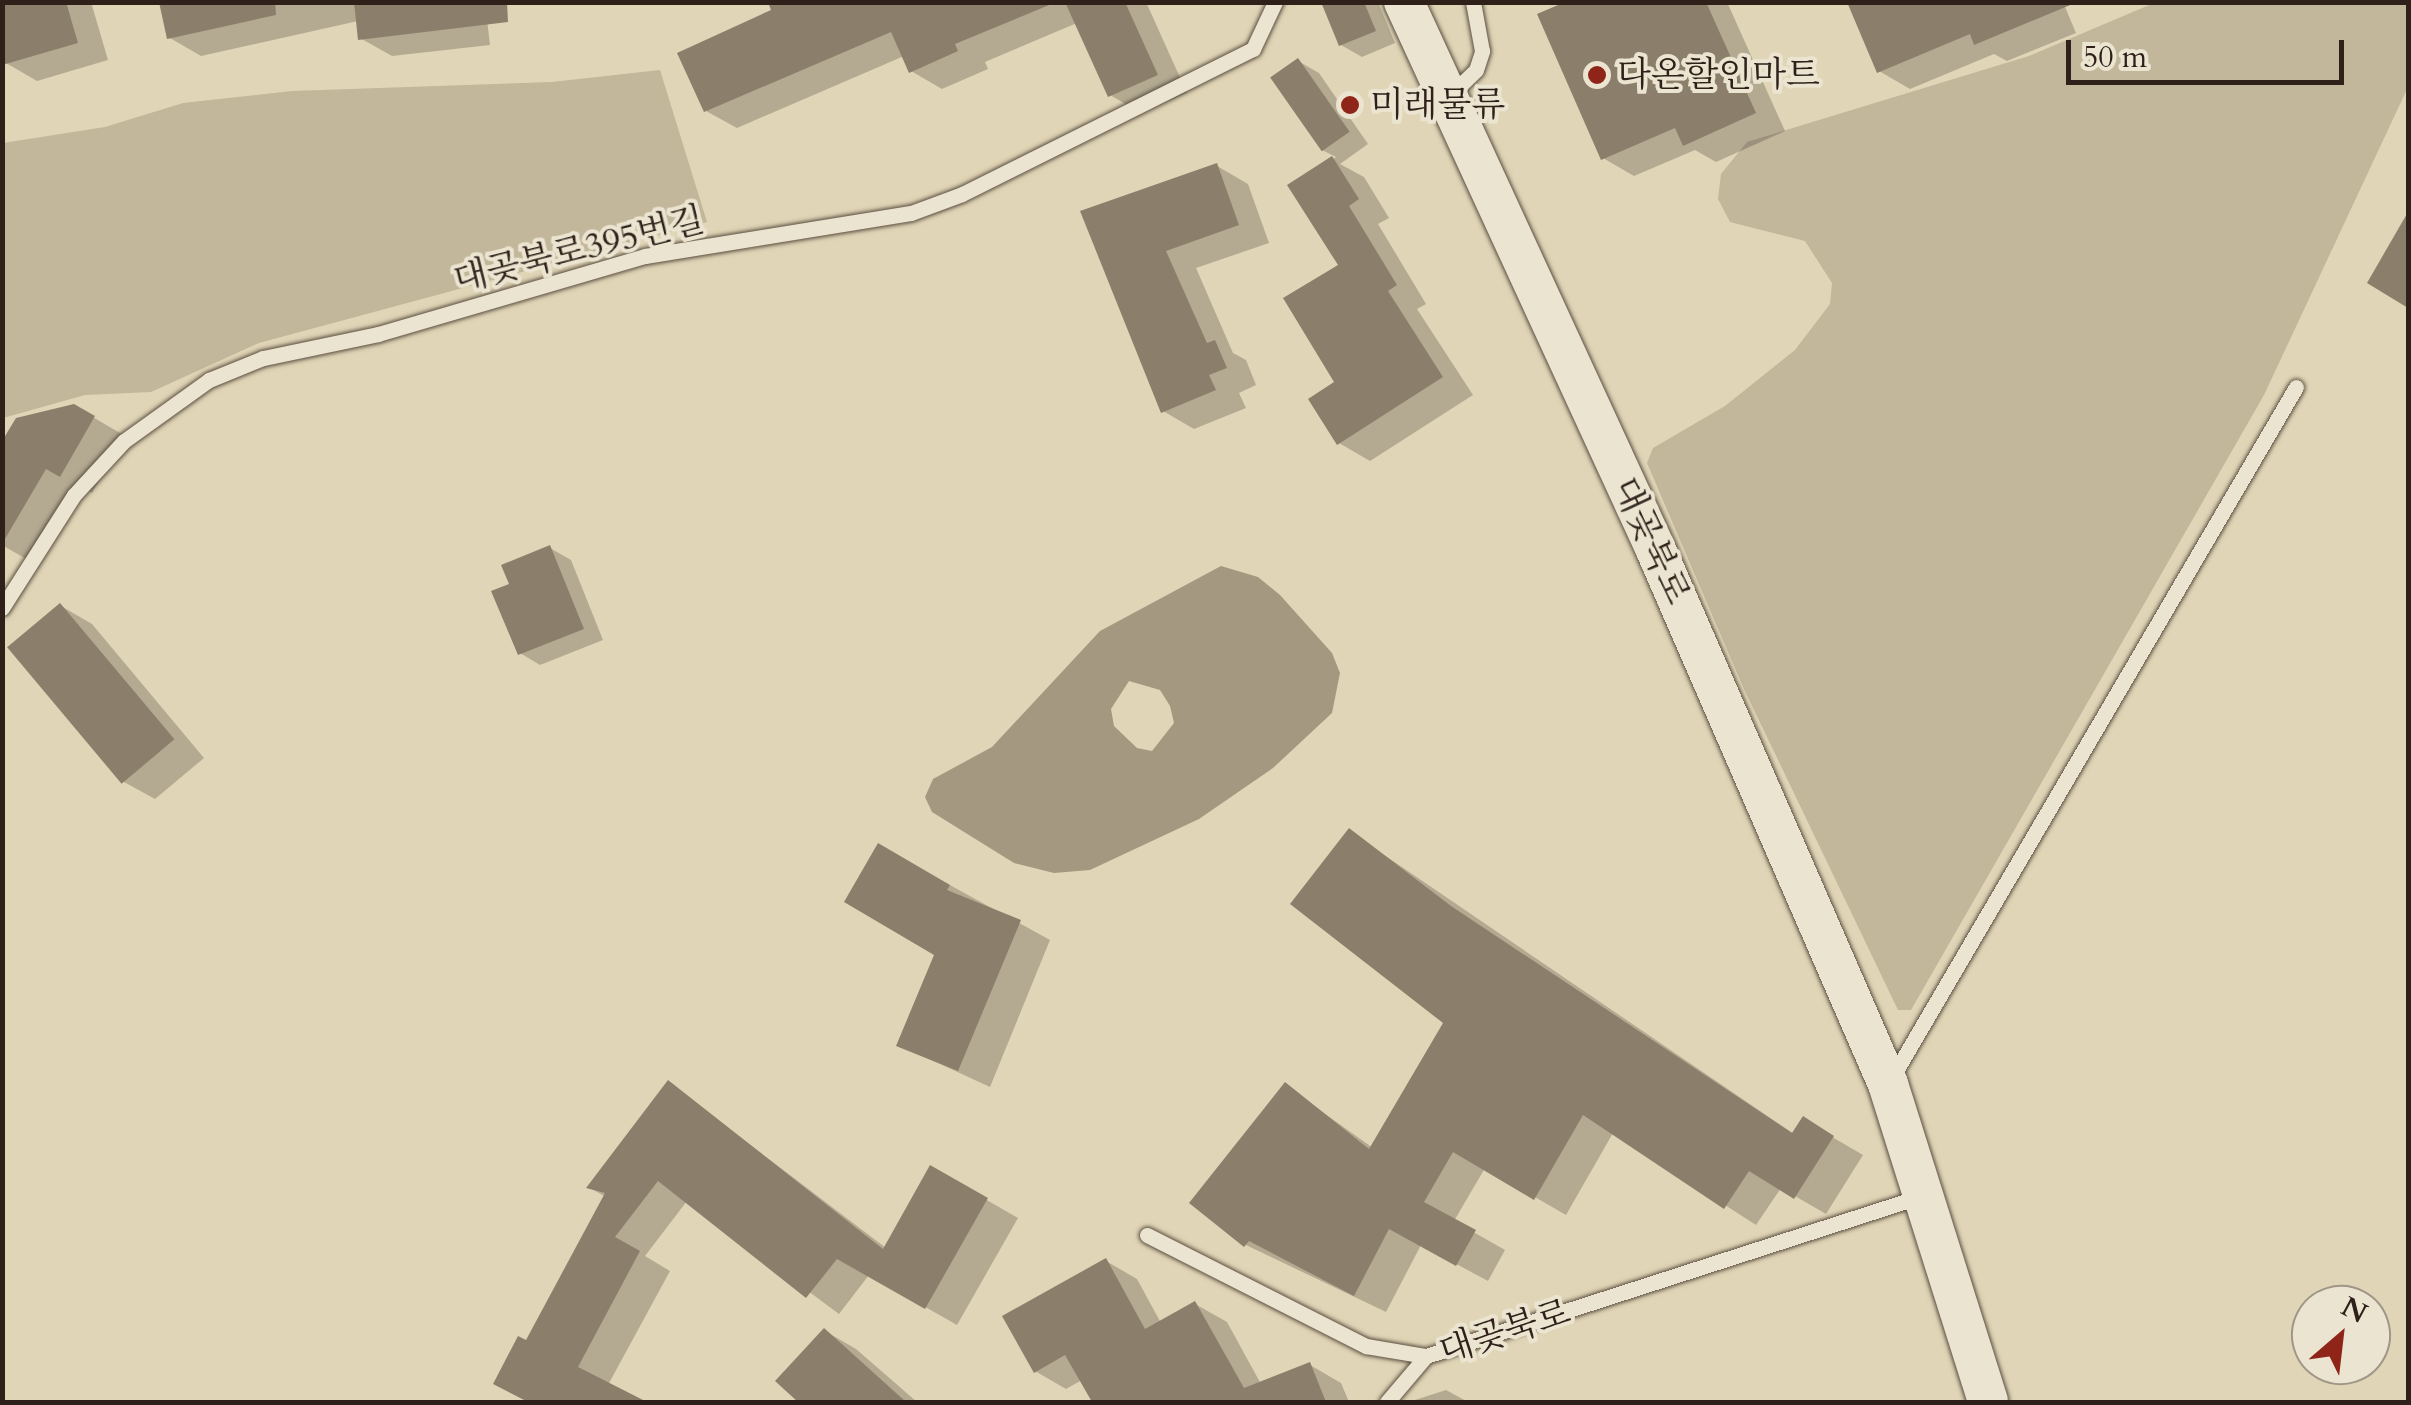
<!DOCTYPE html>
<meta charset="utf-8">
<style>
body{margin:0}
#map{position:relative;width:2411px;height:1405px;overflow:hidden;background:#e0d5b6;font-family:Cardo,"Noto Serif KR",serif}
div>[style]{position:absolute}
.green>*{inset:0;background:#c2b69b}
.water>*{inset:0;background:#a49881}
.shadow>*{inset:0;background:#0003}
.building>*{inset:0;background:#8b7f6b;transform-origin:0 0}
.roads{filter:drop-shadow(0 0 2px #5b4e41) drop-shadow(0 0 2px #5b4e41)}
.service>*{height:15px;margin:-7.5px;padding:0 7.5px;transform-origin:7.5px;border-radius:7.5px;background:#ebe4d0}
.tertiary>*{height:40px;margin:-20px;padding:0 20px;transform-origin:20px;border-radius:20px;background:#ebe4d0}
.dots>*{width:28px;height:28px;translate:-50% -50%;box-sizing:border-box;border:5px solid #ebe4d0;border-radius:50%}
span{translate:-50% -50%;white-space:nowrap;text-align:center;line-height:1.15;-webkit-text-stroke:8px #ebe4d0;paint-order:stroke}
.poi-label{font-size:35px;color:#2f211a}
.left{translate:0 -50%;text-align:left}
.street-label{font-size:35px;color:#2f211a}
.frame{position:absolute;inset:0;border:5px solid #2f211a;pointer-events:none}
.north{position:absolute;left:2291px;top:1285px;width:100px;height:100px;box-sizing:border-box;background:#ebe4d0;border:2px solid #a09687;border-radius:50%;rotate:28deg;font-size:28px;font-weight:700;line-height:40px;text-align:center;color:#2f211a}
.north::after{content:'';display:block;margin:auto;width:35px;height:45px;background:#8f2418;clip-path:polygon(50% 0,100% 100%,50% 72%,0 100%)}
.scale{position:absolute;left:2066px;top:40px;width:278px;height:45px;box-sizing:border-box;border:5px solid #2f211a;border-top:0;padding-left:12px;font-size:30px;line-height:35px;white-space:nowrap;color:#2f211a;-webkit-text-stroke:8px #ebe4d0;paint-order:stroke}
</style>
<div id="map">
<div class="green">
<div style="clip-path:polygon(2154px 3px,2408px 3px,2408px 87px,2264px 395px,1911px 1010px,1898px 1010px,1744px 689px,1647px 463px,1653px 448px,1725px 406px,1795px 350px,1830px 304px,1832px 283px,1805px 241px,1730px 222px,1718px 199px,1721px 174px,1747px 142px,2029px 56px)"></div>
<div style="clip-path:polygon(660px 70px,707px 222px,259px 343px,151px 392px,85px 395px,3px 418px,3px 143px,105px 127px,183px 103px,292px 91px,552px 82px)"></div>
</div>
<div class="water">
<div style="clip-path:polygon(evenodd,1221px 566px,1258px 577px,1280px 595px,1332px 653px,1340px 673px,1332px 713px,1273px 768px,1199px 819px,1090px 870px,1054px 873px,1014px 863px,932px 812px,925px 797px,933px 779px,992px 747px,1100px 631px,1221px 566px,1129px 681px,1160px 690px,1170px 706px,1174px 723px,1152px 751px,1137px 748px,1114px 726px,1111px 709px,1129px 681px)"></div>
</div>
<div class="shadow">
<div style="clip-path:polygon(2px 2px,91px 2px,108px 60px,37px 81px,6px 63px)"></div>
<div style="clip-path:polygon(162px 2px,485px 2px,490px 45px,392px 56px,360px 38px,358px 21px,201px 56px,170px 38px)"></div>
<div style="clip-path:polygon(794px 2px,1146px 2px,1187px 93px,1141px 113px,1110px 95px,1077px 23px,985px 62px,988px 69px,942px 89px,911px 71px,904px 56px,737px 128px,706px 111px)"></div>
<div style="clip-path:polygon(1324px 2px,1378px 2px,1395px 43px,1362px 57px,1341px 45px)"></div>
<div style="clip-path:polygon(1570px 2px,1727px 2px,1785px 131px,1716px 162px,1695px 150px,1634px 176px,1603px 158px)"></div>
<div style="clip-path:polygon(1850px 2px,2063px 2px,2076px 33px,2007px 61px,1994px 54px,1910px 89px,1879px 71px)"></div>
<div style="clip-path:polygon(1298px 61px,1319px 73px,1368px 144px,1340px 164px,1364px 177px,1389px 218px,1378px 224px,1426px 304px,1417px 309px,1473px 395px,1370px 461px,1339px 443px,1342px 266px,1291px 185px,1336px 157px,1322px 150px)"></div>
<div style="clip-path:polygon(1217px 166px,1248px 184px,1269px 243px,1196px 268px,1233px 353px,1246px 360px,1256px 385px,1239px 393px,1246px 408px,1194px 429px,1163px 411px,1084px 213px)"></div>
<div style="clip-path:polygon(74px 406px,125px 436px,92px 493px,78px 485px,33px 563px,2px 545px,2px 446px)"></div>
<div style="clip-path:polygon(550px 548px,571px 560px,603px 640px,540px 665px,520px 653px)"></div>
<div style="clip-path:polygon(61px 606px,92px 624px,204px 758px,155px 799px,124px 782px)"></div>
<div style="clip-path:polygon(1349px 831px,1794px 1134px,1803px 1120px,1863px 1155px,1826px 1214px,1781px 1188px,1756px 1225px,1613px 1133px,1566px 1215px,1485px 1168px,1454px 1221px,1505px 1250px,1488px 1281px,1421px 1245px,1386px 1312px,1246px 1245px,1286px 1086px,1373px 1148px,1446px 1022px)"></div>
<div style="clip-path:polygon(879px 846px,1050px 940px,990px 1087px,899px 1045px,937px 954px)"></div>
<div style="clip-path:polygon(669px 1083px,886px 1248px,931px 1168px,1018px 1218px,957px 1325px,869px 1275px,839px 1314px,687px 1201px,645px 1256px,670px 1271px,608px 1385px,641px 1402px,530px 1402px,496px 1383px,527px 1343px,606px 1197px,590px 1188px)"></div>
<div style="clip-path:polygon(1106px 1261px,1137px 1279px,1161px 1323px,1195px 1304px,1227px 1322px,1261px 1384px,1310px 1365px,1341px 1383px,1349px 1402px,1095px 1402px,1082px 1380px,1066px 1389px,1035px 1371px)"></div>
<div style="clip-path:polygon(825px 1331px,856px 1349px,917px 1402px,802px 1402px,778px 1381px)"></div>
<div style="clip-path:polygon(1446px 1390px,1468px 1402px,1416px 1402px,1415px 1400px)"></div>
</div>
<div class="building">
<div style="clip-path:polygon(2px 2px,66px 2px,78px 43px,2px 65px)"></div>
<div style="clip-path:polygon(159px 2px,275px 2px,276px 15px,167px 39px)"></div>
<div style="clip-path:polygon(354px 2px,507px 2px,508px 22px,358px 40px)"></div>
<div style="clip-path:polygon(768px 2px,1054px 2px,1054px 3px,955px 44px,958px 51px,909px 73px,891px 32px,704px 112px,677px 53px,771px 10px)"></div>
<div style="clip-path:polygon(1065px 2px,1125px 2px,1158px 75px,1108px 97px)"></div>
<div style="clip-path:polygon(1321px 2px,1364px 2px,1376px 31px,1339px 46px)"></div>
<div style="clip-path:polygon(1565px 2px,1706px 2px,1756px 113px,1683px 146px,1675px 128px,1601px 160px,1537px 14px)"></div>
<div style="clip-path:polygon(1847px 2px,2075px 2px,2075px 3px,1974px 45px,1970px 34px,1877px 73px)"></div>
<div style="left:1298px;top:58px;width:90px;height:34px;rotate:55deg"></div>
<div style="clip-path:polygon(1332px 156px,1359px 199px,1349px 206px,1397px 285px,1388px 291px,1443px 377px,1337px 445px,1308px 399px,1334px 382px,1283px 298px,1338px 265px,1287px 185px)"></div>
<div style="clip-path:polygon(1217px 163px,1239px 225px,1166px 251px,1207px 343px,1215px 340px,1227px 368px,1209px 375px,1216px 390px,1161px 413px,1080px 211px)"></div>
<div style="clip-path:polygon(2408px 212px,2408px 308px,2367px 283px)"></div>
<div style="clip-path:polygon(74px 404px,95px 416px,60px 477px,46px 469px,2px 544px,2px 441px,16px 418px)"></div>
<div style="clip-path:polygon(550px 545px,584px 629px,518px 655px,491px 591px,509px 584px,501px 565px)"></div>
<div style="left:60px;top:603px;width:178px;height:69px;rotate:50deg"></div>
<div style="clip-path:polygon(1349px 828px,1451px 906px,1792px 1133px,1803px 1116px,1834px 1136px,1794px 1199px,1749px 1171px,1724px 1209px,1583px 1115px,1534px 1200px,1453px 1152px,1424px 1202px,1476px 1230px,1456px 1266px,1389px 1229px,1354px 1296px,1249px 1241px,1244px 1247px,1189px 1203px,1285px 1082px,1369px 1149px,1443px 1023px,1290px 904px)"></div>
<div style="clip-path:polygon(878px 843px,950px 885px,947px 890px,1021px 920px,958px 1071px,896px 1046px,934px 955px,844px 902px)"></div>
<div style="clip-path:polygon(668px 1080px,883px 1249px,930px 1165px,988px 1198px,925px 1309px,837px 1259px,806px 1298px,658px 1181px,615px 1237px,640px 1251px,578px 1367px,647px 1402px,528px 1402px,493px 1384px,518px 1336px,526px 1340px,605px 1193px,586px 1188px)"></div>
<div style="clip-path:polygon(1106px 1258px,1145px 1329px,1195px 1301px,1244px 1388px,1310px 1362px,1326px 1402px,1092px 1402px,1065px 1355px,1034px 1373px,1002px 1316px)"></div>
<div style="clip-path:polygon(824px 1328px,906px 1402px,798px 1402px,775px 1381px)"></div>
</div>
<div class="roads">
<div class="service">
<div style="left:1449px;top:96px;width:37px;rotate:-44deg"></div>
<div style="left:1476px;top:70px;width:20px;rotate:-72deg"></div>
<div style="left:1482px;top:51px;width:50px;rotate:-100.4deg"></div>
<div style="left:2px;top:608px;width:134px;rotate:-57.5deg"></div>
<div style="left:74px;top:495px;width:74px;rotate:-47.2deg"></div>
<div style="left:124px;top:441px;width:105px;rotate:-35.7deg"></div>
<div style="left:209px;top:380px;width:58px;rotate:-22.2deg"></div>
<div style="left:263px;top:358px;width:117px;rotate:-11.8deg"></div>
<div style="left:378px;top:334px;width:278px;rotate:-16.3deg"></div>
<div style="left:645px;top:256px;width:269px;rotate:-9.2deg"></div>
<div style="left:911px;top:213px;width:54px;rotate:-20.4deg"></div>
<div style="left:962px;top:194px;width:325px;rotate:-26.5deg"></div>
<div style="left:1253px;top:49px;width:52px;rotate:-64.9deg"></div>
<div style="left:1890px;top:1081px;width:804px;rotate:-59.67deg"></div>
<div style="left:1147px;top:1235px;width:246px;rotate:26.9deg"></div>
<div style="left:1366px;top:1346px;width:61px;rotate:9.5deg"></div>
<div style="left:1387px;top:1402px;width:60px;rotate:-49.7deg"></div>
<div style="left:1426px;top:1356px;width:521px;rotate:-17.88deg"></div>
</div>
<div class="tertiary">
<div style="left:1404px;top:2px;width:603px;rotate:65.3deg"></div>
<div style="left:1656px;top:550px;width:582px;rotate:66.52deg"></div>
<div style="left:1888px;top:1084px;width:333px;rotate:72.5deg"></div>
</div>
</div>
<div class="dots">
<div style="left:1597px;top:75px;background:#8f2418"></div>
<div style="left:1350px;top:105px;background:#8f2418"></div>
</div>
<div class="poi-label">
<span class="left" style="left:1617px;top:75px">다온할인마트</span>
<span class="left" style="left:1370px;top:105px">미래물류</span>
</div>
<div class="street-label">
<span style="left:579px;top:250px;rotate:-14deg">대곶북로395번길</span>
<span style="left:1651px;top:541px;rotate:65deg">대곶북로</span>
<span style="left:1505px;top:1332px;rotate:-18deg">대곶북로</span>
</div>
<div class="frame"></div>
<div class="north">N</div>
<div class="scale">50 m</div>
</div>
